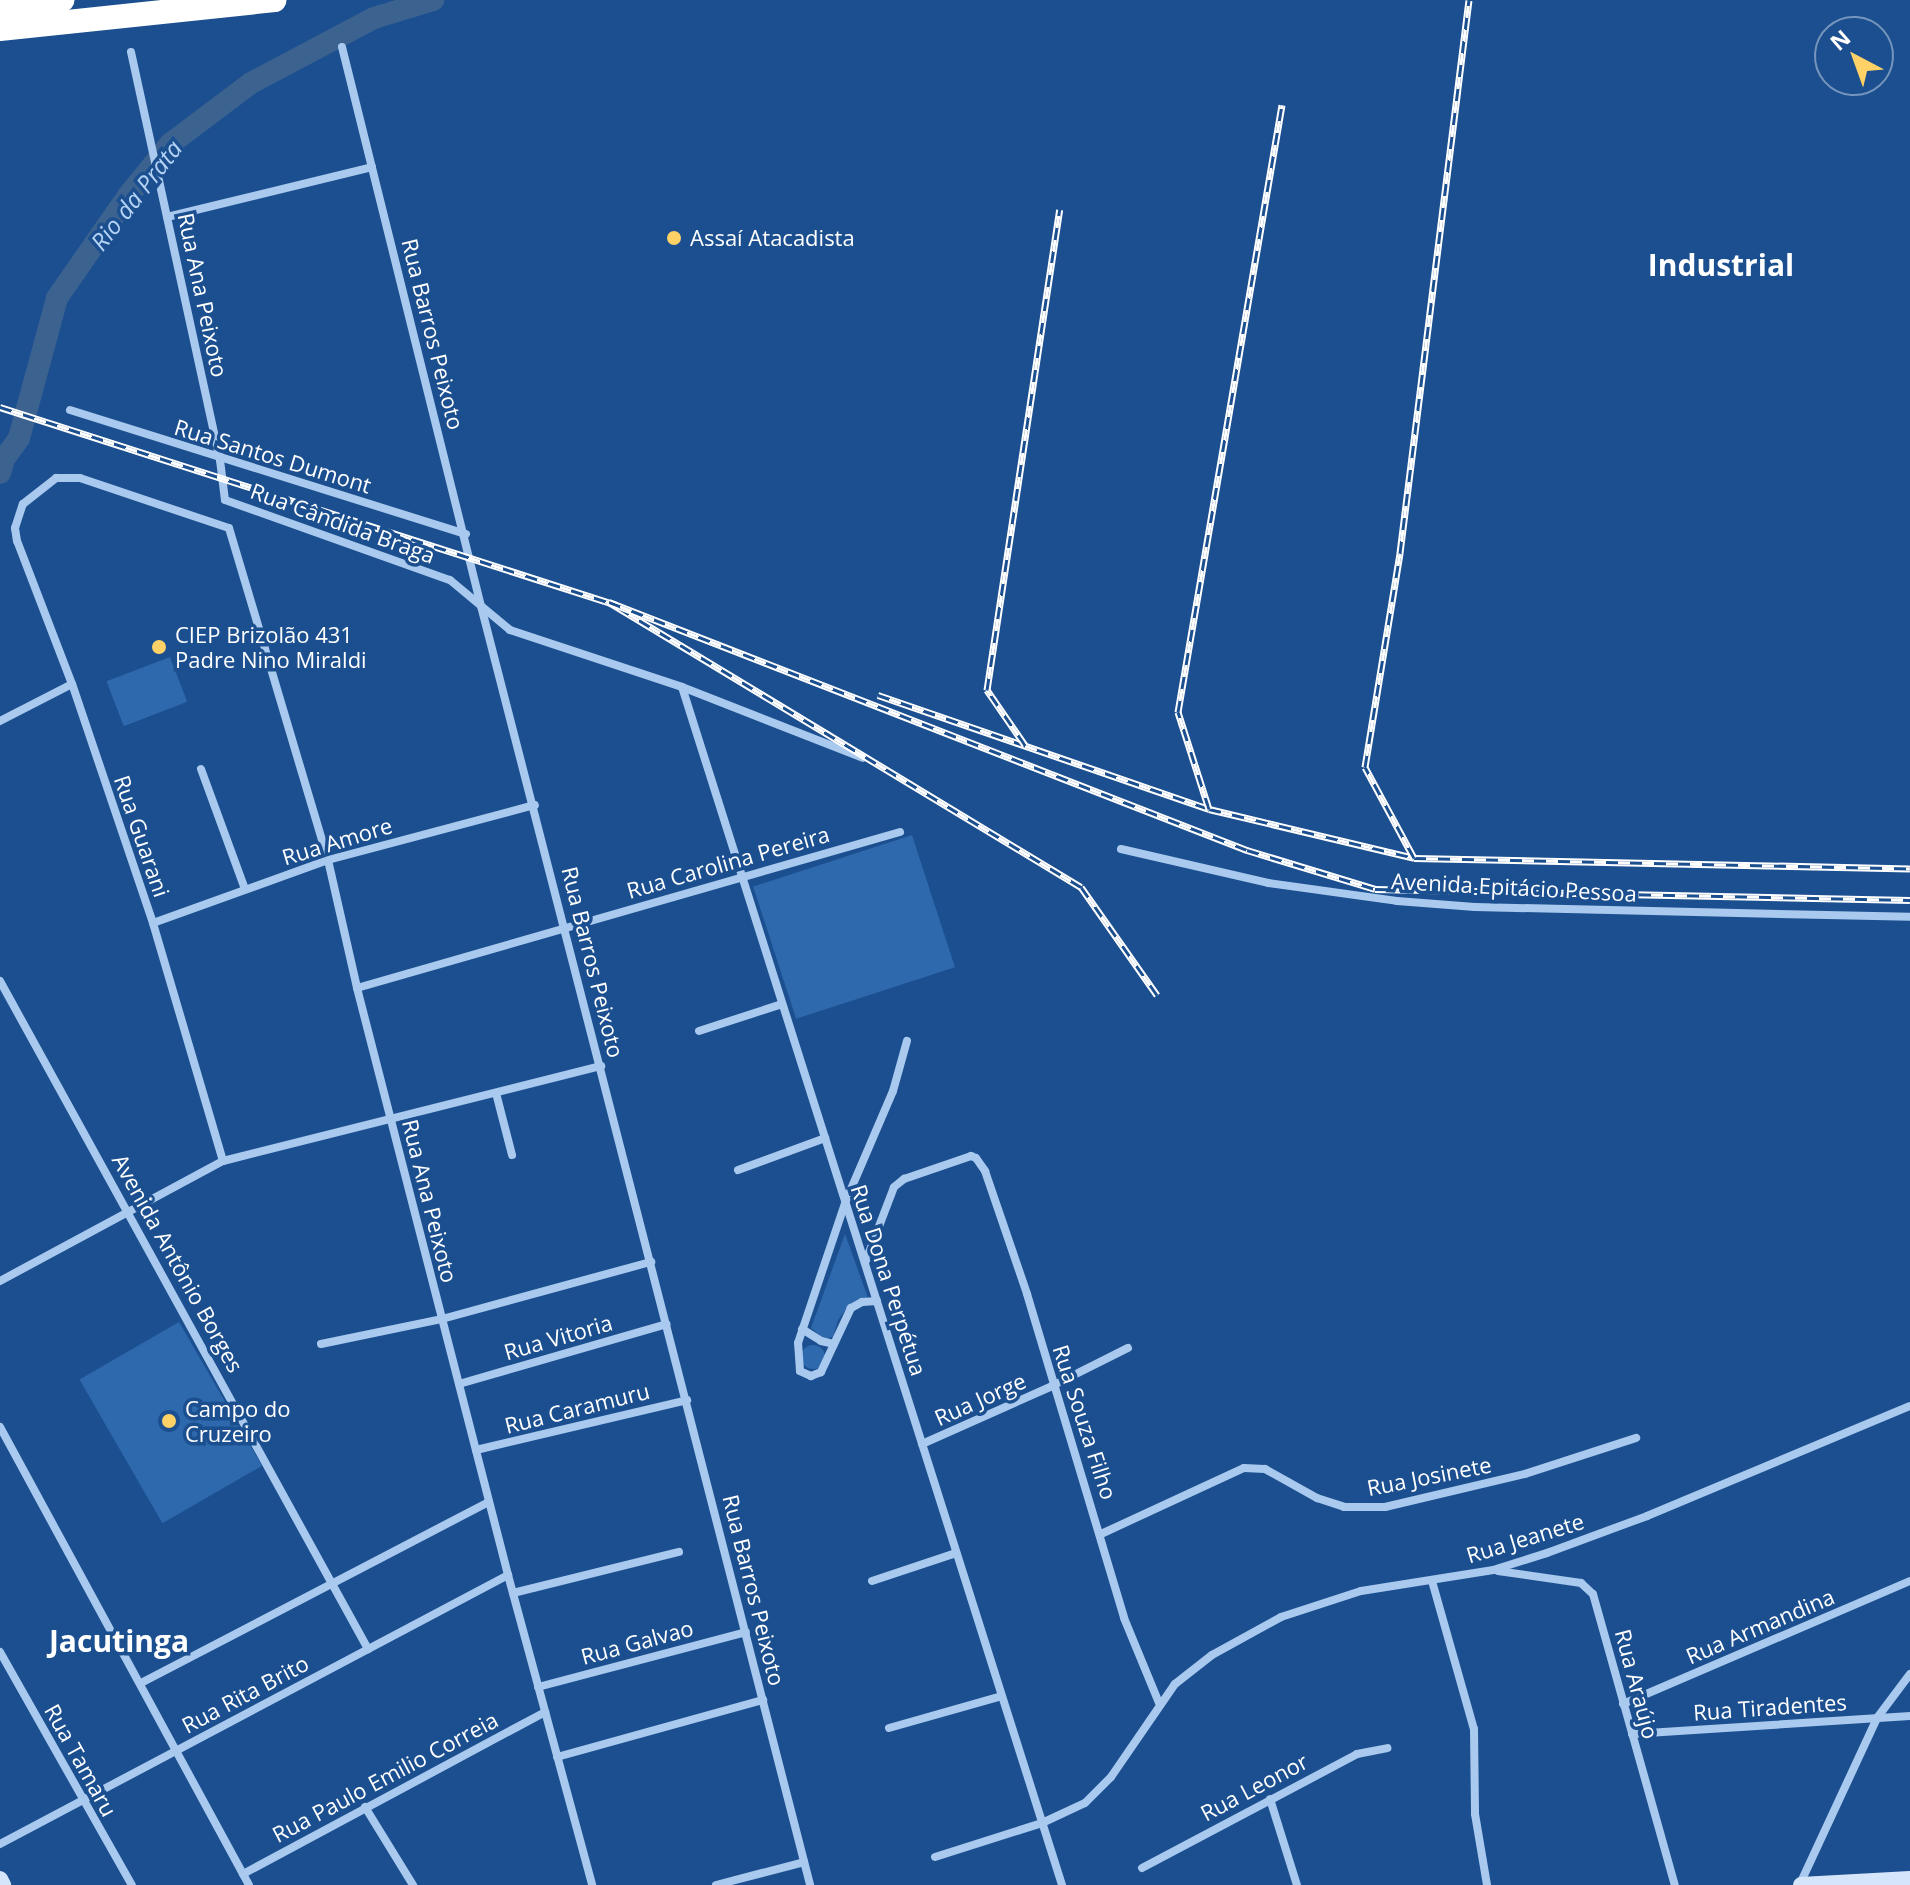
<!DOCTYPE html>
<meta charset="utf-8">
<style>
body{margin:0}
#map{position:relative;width:1910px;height:1885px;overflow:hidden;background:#1b4f8f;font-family:"Open Sans",sans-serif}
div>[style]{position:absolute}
.green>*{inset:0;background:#2e69ad;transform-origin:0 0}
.round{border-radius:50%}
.river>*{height:22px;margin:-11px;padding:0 11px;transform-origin:11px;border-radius:11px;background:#3c6290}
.street>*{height:8px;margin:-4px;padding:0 4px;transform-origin:4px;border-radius:4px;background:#a9c9ee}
.secondary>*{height:16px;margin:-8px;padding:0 8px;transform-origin:8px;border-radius:8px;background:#d6e6fa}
.highway>*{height:24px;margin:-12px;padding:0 12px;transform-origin:12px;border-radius:12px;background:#fff}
.rail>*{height:7px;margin-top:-3.5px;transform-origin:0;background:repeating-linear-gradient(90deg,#1b4f8f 0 12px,#fff 0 24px);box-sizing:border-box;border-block:2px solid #fff}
.dots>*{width:22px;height:22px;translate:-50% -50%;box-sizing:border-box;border:4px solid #1b4f8f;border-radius:50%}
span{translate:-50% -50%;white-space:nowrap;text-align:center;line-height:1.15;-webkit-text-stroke:7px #1b4f8f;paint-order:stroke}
.poi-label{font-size:22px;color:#fff}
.left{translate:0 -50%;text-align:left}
.street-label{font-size:22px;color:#fff}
.water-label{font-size:24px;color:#b5d3f5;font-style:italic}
.district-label{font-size:30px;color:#fff;font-weight:700}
.north{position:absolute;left:1814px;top:16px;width:80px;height:80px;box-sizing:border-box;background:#1b4f8f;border:2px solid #7695bc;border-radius:50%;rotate:319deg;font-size:22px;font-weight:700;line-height:32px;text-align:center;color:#fff}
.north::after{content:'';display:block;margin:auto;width:28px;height:36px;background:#ffd166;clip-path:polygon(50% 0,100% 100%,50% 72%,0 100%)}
</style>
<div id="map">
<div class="green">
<div style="left:170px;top:657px;width:48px;height:68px;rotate:69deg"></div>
<div style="left:912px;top:835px;width:139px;height:167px;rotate:72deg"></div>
<div style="clip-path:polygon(845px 1234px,868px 1298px,851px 1303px,838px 1320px,833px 1337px,824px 1339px,811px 1328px)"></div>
<div style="left:179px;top:1322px;width:166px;height:115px;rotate:60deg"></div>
<div class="round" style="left:801px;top:1345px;width:24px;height:24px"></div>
</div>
<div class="river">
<div style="left:0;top:473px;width:15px;rotate:-74deg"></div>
<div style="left:4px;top:459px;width:26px;rotate:-54deg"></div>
<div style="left:19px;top:438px;width:145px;rotate:-74.8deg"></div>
<div style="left:57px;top:298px;width:124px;rotate:-55.2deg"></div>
<div style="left:128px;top:196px;width:67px;rotate:-51.1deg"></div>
<div style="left:170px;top:144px;width:101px;rotate:-37deg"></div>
<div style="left:251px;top:83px;width:139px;rotate:-27.9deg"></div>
<div style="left:374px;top:18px;width:62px;rotate:-17deg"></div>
</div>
<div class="street">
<div style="left:342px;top:47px;width:576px;rotate:76.04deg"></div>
<div style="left:481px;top:606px;width:1321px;rotate:75.57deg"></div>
<div style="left:131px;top:52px;width:418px;rotate:77.7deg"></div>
<div style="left:220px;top:460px;width:40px;rotate:82.9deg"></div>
<div style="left:225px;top:500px;width:239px;rotate:19.6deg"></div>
<div style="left:450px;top:580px;width:78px;rotate:39.8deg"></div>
<div style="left:510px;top:630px;width:181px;rotate:18.3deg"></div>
<div style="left:682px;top:687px;width:194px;rotate:21.4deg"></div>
<div style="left:167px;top:217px;width:211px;rotate:-13.7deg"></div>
<div style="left:70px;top:410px;width:415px;rotate:17.4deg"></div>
<div style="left:682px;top:687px;width:1257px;rotate:72.4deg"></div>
<div style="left:0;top:721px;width:81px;rotate:-27.2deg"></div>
<div style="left:201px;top:769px;width:128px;rotate:69.9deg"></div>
<div style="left:1121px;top:849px;width:151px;rotate:13deg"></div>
<div style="left:1268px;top:883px;width:130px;rotate:7.9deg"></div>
<div style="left:1397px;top:901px;width:78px;rotate:4.4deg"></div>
<div style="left:1475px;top:907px;width:435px;rotate:1.3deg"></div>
<div style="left:153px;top:923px;width:186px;rotate:-19.8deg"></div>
<div style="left:328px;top:860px;width:214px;rotate:-14.9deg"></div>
<div style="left:0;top:981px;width:763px;rotate:61.15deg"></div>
<div style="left:357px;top:988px;width:565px;rotate:-16.03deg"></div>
<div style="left:699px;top:1031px;width:87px;rotate:-18deg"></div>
<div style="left:496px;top:1093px;width:64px;rotate:75.5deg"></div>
<div style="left:223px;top:1161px;width:248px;rotate:-106.4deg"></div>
<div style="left:153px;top:923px;width:252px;rotate:-108.7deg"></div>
<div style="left:72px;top:684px;width:153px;rotate:-111deg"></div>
<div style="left:17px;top:541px;width:13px;rotate:-99deg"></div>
<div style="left:15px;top:528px;width:25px;rotate:-72deg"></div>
<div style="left:23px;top:504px;width:42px;rotate:-38.2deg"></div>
<div style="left:56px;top:478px;width:24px"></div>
<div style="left:80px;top:478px;width:157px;rotate:18.6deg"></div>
<div style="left:229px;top:528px;width:346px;rotate:73.4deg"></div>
<div style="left:328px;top:860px;width:131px;rotate:77.2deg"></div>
<div style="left:357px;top:988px;width:606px;rotate:75.57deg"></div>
<div style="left:508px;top:1575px;width:321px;rotate:74.8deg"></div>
<div style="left:738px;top:1170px;width:93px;rotate:-20.2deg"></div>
<div style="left:865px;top:1263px;width:81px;rotate:-69.1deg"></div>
<div style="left:894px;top:1187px;width:13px;rotate:-39deg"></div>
<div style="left:904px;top:1179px;width:71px;rotate:-18.9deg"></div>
<div style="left:971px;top:1156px;width:5px;rotate:22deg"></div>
<div style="left:976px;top:1158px;width:16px;rotate:55deg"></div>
<div style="left:985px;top:1171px;width:130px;rotate:71.1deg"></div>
<div style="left:1027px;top:1294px;width:338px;rotate:73.3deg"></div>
<div style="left:1124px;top:1618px;width:92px;rotate:67.6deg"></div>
<div style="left:0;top:1281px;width:253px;rotate:-28.3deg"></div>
<div style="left:223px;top:1161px;width:390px;rotate:-14.1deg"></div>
<div style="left:877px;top:1301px;width:15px;rotate:176deg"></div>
<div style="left:862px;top:1302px;width:13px;rotate:151deg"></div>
<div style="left:851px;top:1308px;width:71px;rotate:115.1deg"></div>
<div style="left:821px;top:1372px;width:11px;rotate:158deg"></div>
<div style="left:811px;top:1376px;width:12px;rotate:-156deg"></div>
<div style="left:800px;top:1371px;width:28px;rotate:-94deg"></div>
<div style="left:798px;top:1343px;width:148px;rotate:-71.4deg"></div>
<div style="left:845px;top:1203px;width:122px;rotate:-66.8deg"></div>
<div style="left:893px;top:1091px;width:52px;rotate:-74.4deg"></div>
<div style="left:802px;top:1329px;width:22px;rotate:32deg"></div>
<div style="left:821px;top:1341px;width:13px;rotate:13deg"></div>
<div style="left:321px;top:1344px;width:124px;rotate:-11.7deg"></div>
<div style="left:442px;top:1319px;width:217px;rotate:-15.3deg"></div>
<div style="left:459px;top:1384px;width:216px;rotate:-16.1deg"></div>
<div style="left:0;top:1427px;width:521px;rotate:61.47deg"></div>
<div style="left:922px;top:1444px;width:142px;rotate:-24deg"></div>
<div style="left:1052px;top:1386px;width:85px;rotate:-26.6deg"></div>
<div style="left:476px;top:1450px;width:217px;rotate:-13.3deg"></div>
<div style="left:1101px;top:1534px;width:157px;rotate:-24.8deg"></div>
<div style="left:1244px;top:1468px;width:21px;rotate:3deg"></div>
<div style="left:1265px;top:1469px;width:60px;rotate:29.1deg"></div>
<div style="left:1317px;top:1498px;width:28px;rotate:18deg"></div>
<div style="left:1344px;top:1507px;width:41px"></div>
<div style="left:1385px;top:1507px;width:144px;rotate:-13.3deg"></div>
<div style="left:1525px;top:1474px;width:117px;rotate:-18deg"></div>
<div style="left:1498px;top:1571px;width:84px;rotate:8.2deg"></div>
<div style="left:1581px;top:1583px;width:16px;rotate:43deg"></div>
<div style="left:1593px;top:1594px;width:302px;rotate:74.3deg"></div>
<div style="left:872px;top:1581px;width:89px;rotate:-18.4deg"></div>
<div style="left:1432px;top:1581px;width:154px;rotate:74.2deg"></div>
<div style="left:1474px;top:1729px;width:85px;rotate:89.3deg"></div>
<div style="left:1475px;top:1814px;width:72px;rotate:80.4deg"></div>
<div style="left:513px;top:1593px;width:171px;rotate:-13.9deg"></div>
<div style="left:0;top:1652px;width:268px;rotate:60.5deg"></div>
<div style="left:141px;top:1683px;width:392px;rotate:-27.5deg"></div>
<div style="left:538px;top:1687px;width:215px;rotate:-14.8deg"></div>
<div style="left:1623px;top:1704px;width:312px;rotate:-23.2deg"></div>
<div style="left:889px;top:1728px;width:117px;rotate:-15.8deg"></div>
<div style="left:1632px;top:1734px;width:279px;rotate:-3.7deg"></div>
<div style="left:557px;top:1757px;width:214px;rotate:-15.5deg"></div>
<div style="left:1270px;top:1799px;width:90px;rotate:72.6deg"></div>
<div style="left:365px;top:1807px;width:92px;rotate:58.4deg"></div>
<div style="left:0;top:1844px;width:575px;rotate:-27.9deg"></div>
<div style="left:935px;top:1857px;width:112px;rotate:-17.6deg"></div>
<div style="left:1042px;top:1823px;width:47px;rotate:-24.9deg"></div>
<div style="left:1085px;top:1803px;width:37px;rotate:-45deg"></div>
<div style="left:1111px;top:1777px;width:113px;rotate:-55.5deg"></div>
<div style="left:1175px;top:1684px;width:47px;rotate:-38.1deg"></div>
<div style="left:1212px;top:1655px;width:79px;rotate:-28.8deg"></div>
<div style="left:1281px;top:1617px;width:84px;rotate:-18deg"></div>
<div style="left:1361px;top:1591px;width:134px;rotate:-9deg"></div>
<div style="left:1493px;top:1570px;width:57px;rotate:-17.5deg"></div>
<div style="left:1547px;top:1553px;width:107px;rotate:-20.3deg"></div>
<div style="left:1647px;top:1516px;width:285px;rotate:-22.7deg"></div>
<div style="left:1142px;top:1868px;width:243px;rotate:-27.9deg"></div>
<div style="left:1357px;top:1754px;width:31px;rotate:-11deg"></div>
<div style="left:243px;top:1874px;width:343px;rotate:-28.2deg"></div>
<div style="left:1800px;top:1884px;width:183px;rotate:-65.1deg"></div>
<div style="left:1877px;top:1718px;width:55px;rotate:-53.1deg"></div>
<div style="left:716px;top:1885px;width:91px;rotate:-14.6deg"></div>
</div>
<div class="secondary">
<div style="left:0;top:1879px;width:7px;rotate:63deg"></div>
<div style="left:1801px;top:1885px;width:109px;rotate:-3.2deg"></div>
</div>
<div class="highway">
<div style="left:0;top:8px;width:63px;rotate:-7.4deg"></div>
<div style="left:0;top:29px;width:276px;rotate:-6deg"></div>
</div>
<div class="rail">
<div style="left:0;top:407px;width:648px;rotate:17.79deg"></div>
<div style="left:878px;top:695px;width:350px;rotate:19deg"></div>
<div style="left:1209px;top:809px;width:211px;rotate:13.4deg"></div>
<div style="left:1414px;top:858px;width:496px;rotate:1.2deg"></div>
<div style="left:1025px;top:745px;width:67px;rotate:-124.6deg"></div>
<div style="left:987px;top:690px;width:486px;rotate:-81.4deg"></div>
<div style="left:1209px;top:809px;width:102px;rotate:-107.7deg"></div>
<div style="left:1178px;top:712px;width:616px;rotate:-80.28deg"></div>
<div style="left:1414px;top:858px;width:103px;rotate:-118.3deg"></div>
<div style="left:1365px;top:767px;width:217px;rotate:-80.7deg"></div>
<div style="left:1400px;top:553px;width:557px;rotate:-82.89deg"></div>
<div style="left:1157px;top:995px;width:132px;rotate:-125.1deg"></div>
<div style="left:1081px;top:887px;width:551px;rotate:-148.88deg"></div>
<div style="left:609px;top:602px;width:685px;rotate:21.24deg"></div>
<div style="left:1247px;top:850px;width:134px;rotate:16.9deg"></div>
<div style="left:1375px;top:889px;width:535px;rotate:1.18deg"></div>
</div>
<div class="dots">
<div style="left:674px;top:238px;background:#ffd166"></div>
<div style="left:159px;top:647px;background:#ffd166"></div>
<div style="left:169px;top:1421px;background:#ffd166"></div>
</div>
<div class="poi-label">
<span class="left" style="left:690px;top:238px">Assaí Atacadista</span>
<span class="left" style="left:175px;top:647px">CIEP Brizolão 431<br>Padre Nino Miraldi</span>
<span class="left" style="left:185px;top:1421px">Campo do<br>Cruzeiro</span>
</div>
<div class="street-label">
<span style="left:203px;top:295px;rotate:78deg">Rua Ana Peixoto</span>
<span style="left:433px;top:334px;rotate:76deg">Rua Barros Peixoto</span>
<span style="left:273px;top:456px;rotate:17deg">Rua Santos Dumont</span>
<span style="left:343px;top:523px;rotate:20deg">Rua Cândida Braga</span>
<span style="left:142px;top:836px;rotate:71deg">Rua Guarani</span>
<span style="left:337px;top:841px;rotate:-17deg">Rua Amore</span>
<span style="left:728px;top:862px;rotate:-16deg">Rua Carolina Pereira</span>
<span style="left:1514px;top:887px;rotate:3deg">Avenida Epitácio Pessoa</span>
<span style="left:593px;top:962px;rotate:76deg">Rua Barros Peixoto</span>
<span style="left:430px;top:1201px;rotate:76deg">Rua Ana Peixoto</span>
<span style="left:178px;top:1263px;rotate:61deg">Avenida Antônio Borges</span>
<span style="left:889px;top:1280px;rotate:72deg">Rua Dona Perpétua</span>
<span style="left:558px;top:1337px;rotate:-16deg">Rua Vitoria</span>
<span style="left:980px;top:1399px;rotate:-24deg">Rua Jorge</span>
<span style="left:577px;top:1408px;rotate:-14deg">Rua Caramuru</span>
<span style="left:1085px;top:1422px;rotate:72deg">Rua Souza Filho</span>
<span style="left:1429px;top:1476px;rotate:-11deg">Rua Josinete</span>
<span style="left:1525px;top:1538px;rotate:-17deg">Rua Jeanete</span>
<span style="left:754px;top:1590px;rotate:76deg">Rua Barros Peixoto</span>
<span style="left:1760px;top:1626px;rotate:-23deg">Rua Armandina</span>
<span style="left:637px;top:1642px;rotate:-15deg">Rua Galvao</span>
<span style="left:1637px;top:1684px;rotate:75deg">Rua Araújo</span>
<span style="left:245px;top:1694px;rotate:-28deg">Rua Rita Brito</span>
<span style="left:1770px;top:1707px;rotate:-4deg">Rua Tiradentes</span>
<span style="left:81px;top:1760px;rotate:61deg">Rua Tamaru</span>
<span style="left:385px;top:1777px;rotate:-28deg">Rua Paulo Emilio Correia</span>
<span style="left:1254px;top:1787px;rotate:-28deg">Rua Leonor</span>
</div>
<div class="water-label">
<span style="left:136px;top:195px;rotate:-52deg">Rio da Prata</span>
</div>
<div class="district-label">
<span style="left:1721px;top:265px">Industrial</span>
<span style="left:119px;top:1641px">Jacutinga</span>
</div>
<div class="north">N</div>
</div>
